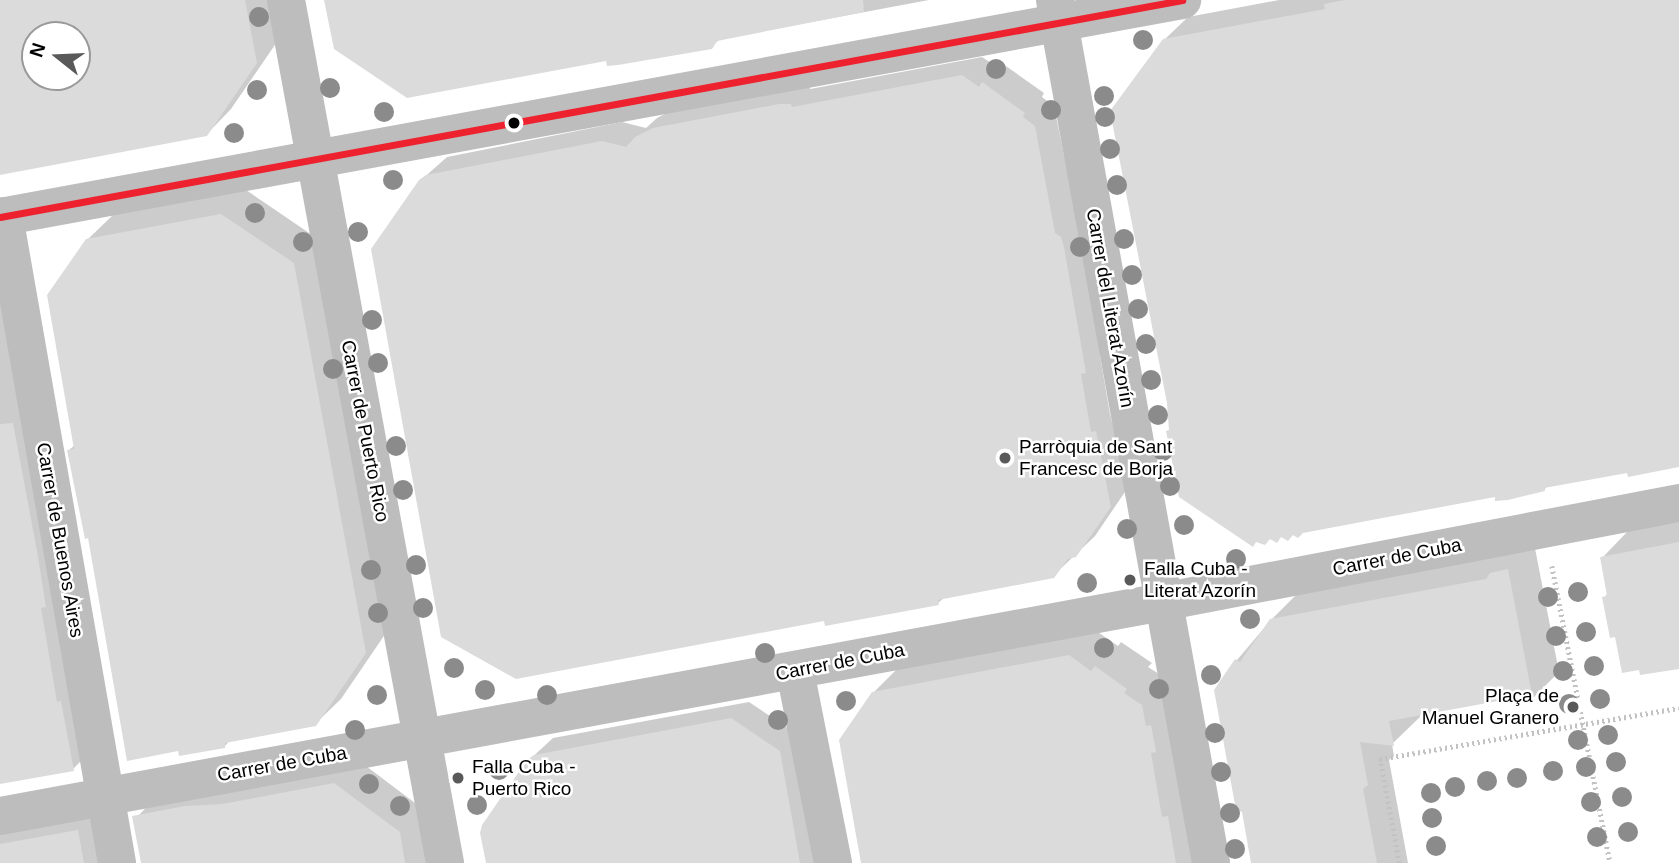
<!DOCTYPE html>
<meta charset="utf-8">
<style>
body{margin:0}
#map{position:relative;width:1679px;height:863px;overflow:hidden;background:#fff;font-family:Helvetica,sans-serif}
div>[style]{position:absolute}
.shadow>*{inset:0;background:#0003}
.building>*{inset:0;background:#dbdbdb}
.path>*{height:4.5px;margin-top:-2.25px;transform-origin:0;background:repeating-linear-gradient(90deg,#c2c2c2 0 2px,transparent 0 5.5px)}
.minor>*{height:38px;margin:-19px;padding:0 19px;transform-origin:19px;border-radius:19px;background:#bdbdbd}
.bus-1>*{height:7px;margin:-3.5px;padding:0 3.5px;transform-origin:3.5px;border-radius:3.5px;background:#ed222e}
.trees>*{width:20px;height:20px;margin:-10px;border-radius:50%;background:#8b8b8b}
.dots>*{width:19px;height:19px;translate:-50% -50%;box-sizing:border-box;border:4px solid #fff;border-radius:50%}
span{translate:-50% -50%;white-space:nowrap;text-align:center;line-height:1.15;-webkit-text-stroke:5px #fff;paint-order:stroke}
.street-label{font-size:19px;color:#000}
.poi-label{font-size:19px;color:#000}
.left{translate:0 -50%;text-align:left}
.right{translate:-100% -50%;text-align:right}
.north{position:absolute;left:21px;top:21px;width:70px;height:70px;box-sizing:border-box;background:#fff;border:2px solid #999;border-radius:50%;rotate:288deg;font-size:19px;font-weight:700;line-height:28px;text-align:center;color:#000}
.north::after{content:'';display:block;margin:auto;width:24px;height:32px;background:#595959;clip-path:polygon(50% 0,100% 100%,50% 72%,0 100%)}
</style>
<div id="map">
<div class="shadow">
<div style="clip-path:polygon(evenodd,0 0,274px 0,281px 36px,231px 109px,206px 135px,0 173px,0 0,35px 35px,77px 35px,77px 77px,35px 77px,35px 35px)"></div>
<div style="clip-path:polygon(326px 0,929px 0,720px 39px,711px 47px,607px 59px)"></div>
<div style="clip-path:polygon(1279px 0,1679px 0,1679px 465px,1628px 471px,1548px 485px,1544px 490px,1496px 495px,1282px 535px,1171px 429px,1164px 40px,1188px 17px)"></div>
<div style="clip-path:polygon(982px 57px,999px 68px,1003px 64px,1044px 93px,1042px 97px,1054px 106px,1104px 352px,1100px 356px,1110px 414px,1129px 486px,1095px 536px,1053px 576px,945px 597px,938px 603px,420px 181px,447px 157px,622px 122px,646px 128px,657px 118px,674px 109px,810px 85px,810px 89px)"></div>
<div style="clip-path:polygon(246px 190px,318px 239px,390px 627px,341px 699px,315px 724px,230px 740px,225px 746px,90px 535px,69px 450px,75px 445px,87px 240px,113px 215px)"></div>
<div style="clip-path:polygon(0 277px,95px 747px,73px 769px,0 783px)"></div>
<div style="clip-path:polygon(1679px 522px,1679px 662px,1617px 635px,1604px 598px,1608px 593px,1602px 558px,1628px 531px)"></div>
<div style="clip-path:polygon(1534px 543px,1559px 672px,1532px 699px,1510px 697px,1420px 714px,1420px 717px,1392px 744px,1394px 756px,1389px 760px,1408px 863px,1253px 863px,1237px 660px,1271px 620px,1299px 592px)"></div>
<div style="clip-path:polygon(1095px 630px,1118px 646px,1121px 642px,1152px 663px,1148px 667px,1167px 679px,1206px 863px,864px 863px,873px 693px,899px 667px)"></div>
<div style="clip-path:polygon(749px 702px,797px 734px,821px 863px,487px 863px,528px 761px,553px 738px)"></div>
<div style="clip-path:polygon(358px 760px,423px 809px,432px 863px,147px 863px,138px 816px,161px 792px)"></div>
<div style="clip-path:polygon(102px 806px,99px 863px,0 863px,0 823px)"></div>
</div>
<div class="building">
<div style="clip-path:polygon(evenodd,0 0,245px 0,257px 63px,207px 136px,0 175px,0 0,35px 35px,77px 35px,77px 77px,35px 77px,35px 35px)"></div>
<div style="clip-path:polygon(324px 0,863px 0,864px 12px,717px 41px,712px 49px,618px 65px,607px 66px,606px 61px,407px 98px,334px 49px)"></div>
<div style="clip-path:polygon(1345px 0,1679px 0,1679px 467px,1628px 477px,1627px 473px,1544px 488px,1545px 491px,1508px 500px,1495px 501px,1495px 497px,1393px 516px,1303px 533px,1298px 538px,1293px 535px,1288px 541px,1281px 537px,1277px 543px,1270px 539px,1265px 545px,1256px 542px,1253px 547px,1179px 497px,1166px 431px,1169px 430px,1167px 403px,1110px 111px,1163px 39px,1325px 9px,1324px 4px)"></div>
<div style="clip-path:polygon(962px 75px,979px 87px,982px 82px,1025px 113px,1023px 117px,1035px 126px,1055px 233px,1061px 237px,1064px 247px,1086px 373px,1081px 374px,1091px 432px,1096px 431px,1111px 507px,1076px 557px,1068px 559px,1054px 578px,938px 600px,939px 605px,825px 626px,824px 621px,516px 679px,441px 637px,371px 249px,419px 180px,426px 175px,602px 141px,626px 147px,635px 137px,653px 128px,779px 104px,791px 104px,792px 107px)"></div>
<div style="clip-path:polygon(221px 214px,294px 263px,366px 653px,316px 726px,225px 743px,225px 748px,179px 756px,178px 751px,127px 761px,88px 538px,85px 539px,67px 450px,74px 449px,47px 295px,86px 239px)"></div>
<div style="clip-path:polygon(13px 423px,37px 551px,46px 607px,41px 608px,57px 702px,61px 701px,74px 771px,0 784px,0 424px)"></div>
<div style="clip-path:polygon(1679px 542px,1679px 669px,1640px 675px,1639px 670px,1622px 673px,1615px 637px,1610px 638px,1602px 597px,1607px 596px,1600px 557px)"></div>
<div style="clip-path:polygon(1508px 569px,1533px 700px,1514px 704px,1509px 699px,1389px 721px,1394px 746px,1360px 742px,1368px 785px,1363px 789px,1377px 863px,1251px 863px,1242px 812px,1236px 810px,1214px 690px,1235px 659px,1240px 662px,1270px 619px,1486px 579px,1490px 573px)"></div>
<div style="clip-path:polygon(1069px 655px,1091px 671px,1095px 666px,1127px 689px,1124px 693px,1142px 705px,1146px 726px,1151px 725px,1156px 752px,1151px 753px,1162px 817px,1168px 816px,1176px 863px,861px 863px,839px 740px,872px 692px)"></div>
<div style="clip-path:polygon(731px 718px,780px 751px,800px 863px,486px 863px,480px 833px,482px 825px,527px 760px,534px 755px)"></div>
<div style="clip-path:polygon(334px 783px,400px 832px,405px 863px,141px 863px,132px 816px,185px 806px,222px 804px)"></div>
<div style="clip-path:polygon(78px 830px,84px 863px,0 863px,0 844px)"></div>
</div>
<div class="path">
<div style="left:1552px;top:566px;width:303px;rotate:78.9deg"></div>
<div style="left:1399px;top:863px;width:106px;rotate:-100.4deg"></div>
<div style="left:1380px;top:759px;width:303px;rotate:-9.7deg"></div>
</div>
<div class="minor">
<div style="left:286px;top:0;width:878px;rotate:79.56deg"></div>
<div style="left:1055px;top:0;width:877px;rotate:79.75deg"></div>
<div style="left:4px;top:216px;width:657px;rotate:80.09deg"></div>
<div style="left:0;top:217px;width:1202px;rotate:-10.4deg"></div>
<div style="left:795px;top:671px;width:196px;rotate:78.8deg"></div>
<div style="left:0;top:816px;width:1182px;rotate:-10.43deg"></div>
<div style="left:1162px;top:602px;width:526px;rotate:-10.84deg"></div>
</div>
<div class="bus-1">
<div style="left:0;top:217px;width:1202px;rotate:-10.4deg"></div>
</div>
<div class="trees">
<div style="left:259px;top:17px"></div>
<div style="left:1143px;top:40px"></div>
<div style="left:996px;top:69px"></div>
<div style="left:330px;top:88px"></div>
<div style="left:257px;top:90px"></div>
<div style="left:1104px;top:96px"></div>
<div style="left:1051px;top:110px"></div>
<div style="left:384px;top:112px"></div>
<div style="left:1105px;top:117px"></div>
<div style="left:234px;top:133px"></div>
<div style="left:1110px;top:149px"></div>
<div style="left:393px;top:180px"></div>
<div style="left:1117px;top:185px"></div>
<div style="left:255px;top:213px"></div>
<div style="left:358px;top:232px"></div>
<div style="left:1124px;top:239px"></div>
<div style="left:303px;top:242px"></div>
<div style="left:1080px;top:247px"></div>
<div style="left:1132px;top:275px"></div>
<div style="left:1138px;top:309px"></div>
<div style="left:372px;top:320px"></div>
<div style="left:1146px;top:344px"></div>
<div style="left:378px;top:363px"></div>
<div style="left:333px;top:369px"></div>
<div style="left:1151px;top:380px"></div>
<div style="left:1158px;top:415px"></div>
<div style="left:396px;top:446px"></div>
<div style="left:1163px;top:451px"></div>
<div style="left:1170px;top:486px"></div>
<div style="left:403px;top:490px"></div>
<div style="left:1184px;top:525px"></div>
<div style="left:1127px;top:529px"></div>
<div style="left:1236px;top:559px"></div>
<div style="left:416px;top:565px"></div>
<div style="left:371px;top:570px"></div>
<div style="left:1087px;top:583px"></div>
<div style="left:1578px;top:592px"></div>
<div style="left:1548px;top:597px"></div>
<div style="left:423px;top:608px"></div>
<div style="left:378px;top:613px"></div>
<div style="left:1250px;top:619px"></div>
<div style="left:1586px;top:632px"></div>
<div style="left:1556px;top:636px"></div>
<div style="left:1104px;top:648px"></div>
<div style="left:765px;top:653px"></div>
<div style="left:1594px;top:666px"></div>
<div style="left:454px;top:668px"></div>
<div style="left:1563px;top:671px"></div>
<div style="left:1211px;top:675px"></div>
<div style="left:1159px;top:689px"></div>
<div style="left:485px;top:690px"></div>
<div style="left:377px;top:695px"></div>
<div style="left:547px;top:695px"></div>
<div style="left:1600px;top:699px"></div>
<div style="left:846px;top:701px"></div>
<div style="left:1569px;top:704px"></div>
<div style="left:778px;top:720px"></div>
<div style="left:355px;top:730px"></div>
<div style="left:1215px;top:733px"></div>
<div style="left:1608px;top:735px"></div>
<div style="left:1578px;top:740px"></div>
<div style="left:1616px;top:762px"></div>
<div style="left:1586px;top:767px"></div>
<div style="left:499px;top:770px"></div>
<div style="left:1553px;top:771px"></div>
<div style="left:1221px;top:772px"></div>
<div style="left:1517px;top:778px"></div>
<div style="left:1487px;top:781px"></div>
<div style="left:369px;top:784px"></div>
<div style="left:1455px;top:787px"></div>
<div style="left:1431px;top:793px"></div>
<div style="left:1622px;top:797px"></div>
<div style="left:1591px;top:802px"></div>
<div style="left:477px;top:805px"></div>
<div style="left:400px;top:806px"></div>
<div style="left:1230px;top:813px"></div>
<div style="left:1432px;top:818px"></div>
<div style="left:1628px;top:832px"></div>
<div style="left:1597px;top:837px"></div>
<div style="left:1436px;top:846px"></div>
<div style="left:1235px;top:849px"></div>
</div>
<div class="dots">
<div style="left:514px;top:123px;background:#000"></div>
<div style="left:1005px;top:458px;background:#595959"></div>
<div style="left:1130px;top:580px;background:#595959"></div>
<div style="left:1573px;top:707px;background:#595959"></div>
<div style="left:458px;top:778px;background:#595959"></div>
</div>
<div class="street-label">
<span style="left:1110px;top:308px;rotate:80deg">Carrer del Literat Azorín</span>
<span style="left:365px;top:431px;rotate:79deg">Carrer de Puerto Rico</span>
<span style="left:60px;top:540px;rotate:80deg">Carrer de Buenos Aires</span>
<span style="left:1397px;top:557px;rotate:-11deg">Carrer de Cuba</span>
<span style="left:840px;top:662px;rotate:-11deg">Carrer de Cuba</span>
<span style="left:282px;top:764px;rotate:-10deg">Carrer de Cuba</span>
</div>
<div class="poi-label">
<span class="left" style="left:1019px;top:458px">Parròquia de Sant<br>Francesc de Borja</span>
<span class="left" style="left:1144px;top:580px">Falla Cuba -<br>Literat Azorín</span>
<span class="right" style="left:1559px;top:707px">Plaça de<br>Manuel Granero</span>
<span class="left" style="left:472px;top:778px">Falla Cuba -<br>Puerto Rico</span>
</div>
<div class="north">N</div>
</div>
